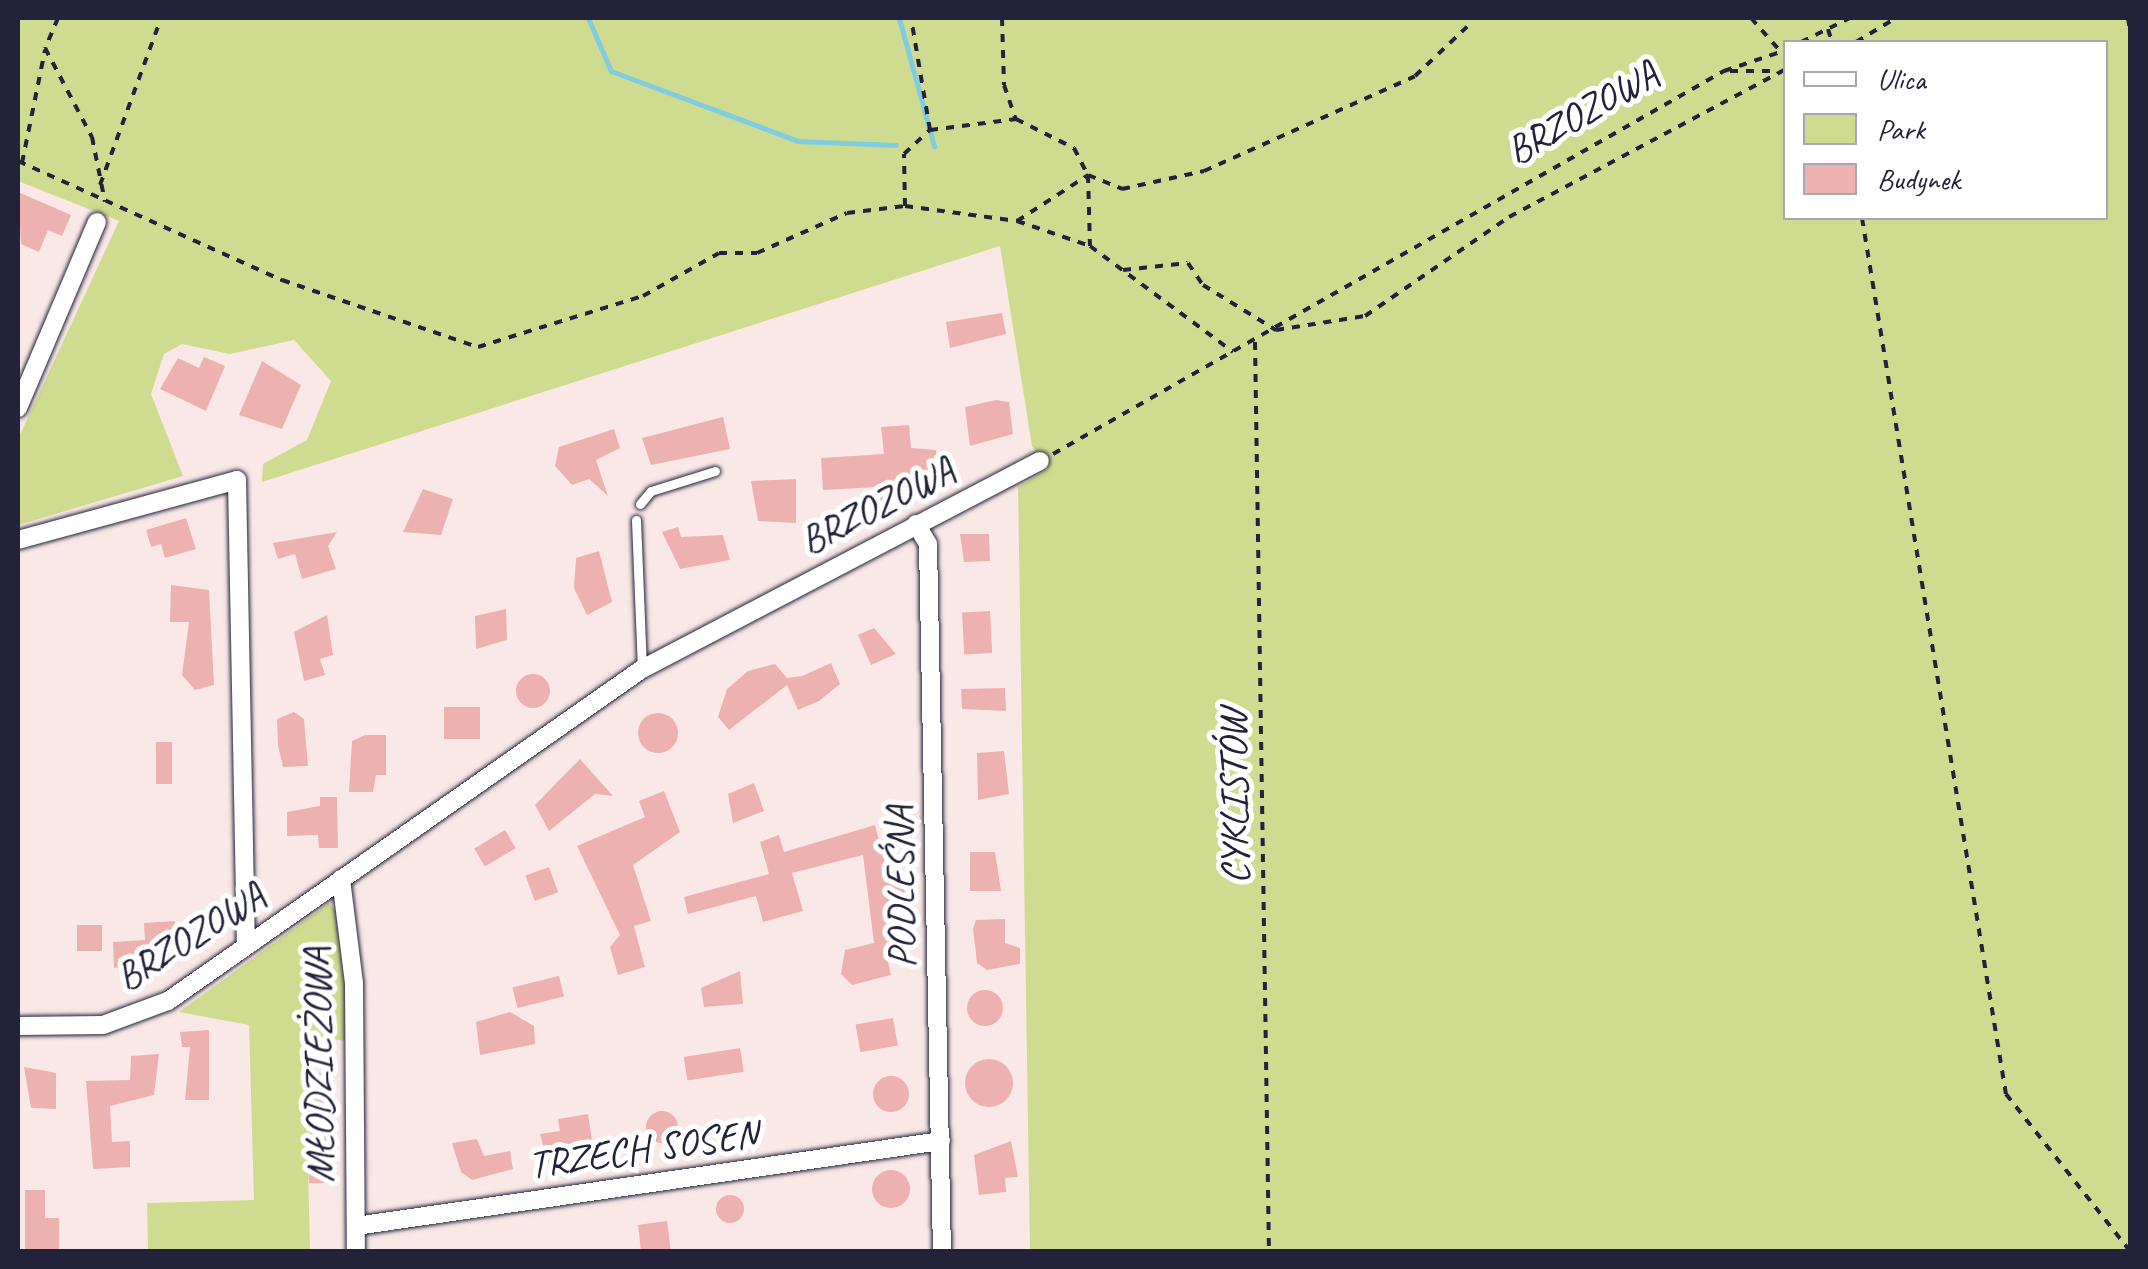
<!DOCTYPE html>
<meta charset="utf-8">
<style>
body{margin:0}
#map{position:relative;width:2148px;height:1269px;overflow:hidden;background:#fae8e7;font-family:Caveat,sans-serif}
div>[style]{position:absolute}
.green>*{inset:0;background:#cfdc8f}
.stream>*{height:5px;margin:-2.5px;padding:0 2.5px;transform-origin:2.5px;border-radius:2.5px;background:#80cddf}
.building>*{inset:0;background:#edb2b0;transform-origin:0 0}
.round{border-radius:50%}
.path>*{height:4px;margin-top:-2px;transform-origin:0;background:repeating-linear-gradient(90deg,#22223b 0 8px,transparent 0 16px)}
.roads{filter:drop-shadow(0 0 2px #22223b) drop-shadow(0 0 2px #22223b)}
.service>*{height:9px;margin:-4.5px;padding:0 4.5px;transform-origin:4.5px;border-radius:4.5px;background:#fff}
.minor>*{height:18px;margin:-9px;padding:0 9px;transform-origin:9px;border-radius:9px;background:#fff}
span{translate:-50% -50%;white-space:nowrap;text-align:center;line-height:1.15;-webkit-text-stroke:10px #fff;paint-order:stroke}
.street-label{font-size:40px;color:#22223b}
.frame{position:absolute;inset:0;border:20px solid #22223b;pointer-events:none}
.legend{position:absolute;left:1783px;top:40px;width:325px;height:180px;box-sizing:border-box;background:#fff;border:2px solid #a7a7b1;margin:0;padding:12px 18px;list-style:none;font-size:30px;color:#22223b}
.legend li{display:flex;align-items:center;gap:20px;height:50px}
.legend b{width:50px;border:2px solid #a7a7b1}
</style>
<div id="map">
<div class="green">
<div style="clip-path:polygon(evenodd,18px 18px,2130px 18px,2130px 1251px,1030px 1251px,1018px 487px,1048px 469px,1032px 446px,1000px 246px,262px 482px,263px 464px,307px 440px,331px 381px,294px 340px,230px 354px,182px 344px,164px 354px,151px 394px,183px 476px,18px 525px,18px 439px,119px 221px,18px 181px,18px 18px,1786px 42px,2106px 42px,2106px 218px,1786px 218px,1786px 42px)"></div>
<div style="clip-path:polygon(329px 903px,345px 922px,346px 1041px,305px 1035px,310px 1251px,148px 1251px,147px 1203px,254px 1200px,249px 1025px,179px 1012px)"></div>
</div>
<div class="stream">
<div style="left:588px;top:18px;width:58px;rotate:66.5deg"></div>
<div style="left:611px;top:71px;width:200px;rotate:20.5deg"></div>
<div style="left:798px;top:141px;width:98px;rotate:2.3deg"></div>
<div style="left:899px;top:18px;width:133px;rotate:74.7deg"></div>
</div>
<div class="building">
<div style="clip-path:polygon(18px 192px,71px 215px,62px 236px,48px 230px,39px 252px,21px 244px)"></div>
<div style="clip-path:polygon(1002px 313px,1006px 334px,950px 348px,946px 322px)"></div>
<div style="clip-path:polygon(204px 357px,225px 366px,206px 411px,160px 389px,178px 358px,199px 368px)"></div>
<div style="clip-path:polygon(262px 361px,301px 385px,282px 429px,239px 415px)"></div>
<div style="clip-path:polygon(996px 400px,1009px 402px,1013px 434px,970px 446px,965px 407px)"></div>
<div style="clip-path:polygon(723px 417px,730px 449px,651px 465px,642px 438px)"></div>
<div style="clip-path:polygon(909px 425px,911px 448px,936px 450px,939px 478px,893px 482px,895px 503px,878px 504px,877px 487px,823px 490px,821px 458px,884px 454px,881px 427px)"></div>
<div style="clip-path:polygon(614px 429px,620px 448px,596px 460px,608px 496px,589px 479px,572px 485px,555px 466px,559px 447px)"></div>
<div style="clip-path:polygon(796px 479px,796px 523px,758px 521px,751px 481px)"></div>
<div style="clip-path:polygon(423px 489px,453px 499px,441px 535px,403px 532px)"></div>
<div style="clip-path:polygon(186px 518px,196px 549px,165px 558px,161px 544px,151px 547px,146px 530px)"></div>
<div style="clip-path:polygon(678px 527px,681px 537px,723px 535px,730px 560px,680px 569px,662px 532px)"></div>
<div style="clip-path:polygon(337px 532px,328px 546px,336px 569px,302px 579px,295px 554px,278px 559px,273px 543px)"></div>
<div style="clip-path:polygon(960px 534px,989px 534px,990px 561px,964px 562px)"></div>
<div style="clip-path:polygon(599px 551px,612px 602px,587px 615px,574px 588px,576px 558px)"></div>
<div style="clip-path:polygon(171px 585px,209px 590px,214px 685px,195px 690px,182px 675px,189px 622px,170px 622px)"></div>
<div style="clip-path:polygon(506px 609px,507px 640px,476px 649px,475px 616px)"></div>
<div style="left:990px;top:611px;width:42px;height:28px;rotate:87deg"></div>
<div style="clip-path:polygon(327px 615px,333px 655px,320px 659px,325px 675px,304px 681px,294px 632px)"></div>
<div style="clip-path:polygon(874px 628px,896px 654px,871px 665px,858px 635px)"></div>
<div style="clip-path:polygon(831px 663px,840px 684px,819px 701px,798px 710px,787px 685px,729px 730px,718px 717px,727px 689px,748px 671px,775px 664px,787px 678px,802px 676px)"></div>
<div class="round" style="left:516px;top:674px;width:34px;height:34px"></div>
<div style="clip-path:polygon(1005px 688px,1006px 711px,962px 709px,961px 689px)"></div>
<div style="left:480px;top:707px;width:32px;height:36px;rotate:90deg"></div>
<div style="clip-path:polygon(294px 712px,304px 719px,308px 766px,283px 767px,278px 745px,277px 719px)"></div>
<div class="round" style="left:638px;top:713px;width:40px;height:40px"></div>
<div style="clip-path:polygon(365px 735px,386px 735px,386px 775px,376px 775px,373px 792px,349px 792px,352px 741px)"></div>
<div style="left:156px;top:742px;width:16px;height:42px"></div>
<div style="clip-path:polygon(1004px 751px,1009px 794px,978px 800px,977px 753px)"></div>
<div style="clip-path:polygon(580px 759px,613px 796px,595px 794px,549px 831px,535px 805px)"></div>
<div style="clip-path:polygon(754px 783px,764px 811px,733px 823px,728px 794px)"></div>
<div style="clip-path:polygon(664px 791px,680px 832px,633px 865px,651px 921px,634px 926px,645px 967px,618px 975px,610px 947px,620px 935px,577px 846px,645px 817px,639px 801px)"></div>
<div style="clip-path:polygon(320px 797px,337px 797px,338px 848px,319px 848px,318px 835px,287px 836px,287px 812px,320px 806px)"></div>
<div style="clip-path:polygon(875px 825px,887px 870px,902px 865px,906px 911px,895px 914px,903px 953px,887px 957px,891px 975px,852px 985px,841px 974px,845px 950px,874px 943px,863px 855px,792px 873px,803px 911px,763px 922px,756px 896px,688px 914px,684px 897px,769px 874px,760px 842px,779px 835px,784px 852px)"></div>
<div style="left:505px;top:830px;width:21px;height:36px;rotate:59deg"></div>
<div style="clip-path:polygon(970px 852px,995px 852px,1001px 891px,970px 891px)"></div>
<div style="left:549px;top:867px;width:27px;height:25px;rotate:70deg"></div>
<div style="clip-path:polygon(1005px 919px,1005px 943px,1020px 948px,1020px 964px,987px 970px,977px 963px,973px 929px,976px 920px)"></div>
<div style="clip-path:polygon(175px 921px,177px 956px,114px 968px,113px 942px,145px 940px,144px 923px)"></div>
<div style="left:77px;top:925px;width:25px;height:26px"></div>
<div style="clip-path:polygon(740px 971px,743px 1004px,704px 1007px,701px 988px)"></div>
<div style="left:559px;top:976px;width:21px;height:48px;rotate:76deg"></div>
<div class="round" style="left:967px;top:990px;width:36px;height:36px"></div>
<div style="clip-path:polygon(510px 1012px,534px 1026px,535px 1044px,480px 1055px,476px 1022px)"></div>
<div style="left:893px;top:1018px;width:28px;height:38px;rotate:80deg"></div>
<div style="clip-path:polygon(209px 1030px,209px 1100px,185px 1100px,190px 1047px,182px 1047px,180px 1032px)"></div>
<div style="left:740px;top:1048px;width:24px;height:57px;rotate:81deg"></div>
<div style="clip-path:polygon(159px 1054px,154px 1095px,110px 1106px,112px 1142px,130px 1141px,130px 1167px,93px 1169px,86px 1081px,130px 1080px,131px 1056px)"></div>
<div class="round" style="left:965px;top:1059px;width:48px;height:48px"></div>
<div style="clip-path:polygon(24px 1067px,56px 1073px,56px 1109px,31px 1108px)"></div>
<div style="left:327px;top:1073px;width:110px;height:20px;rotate:89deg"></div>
<div class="round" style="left:873px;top:1076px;width:36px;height:36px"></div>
<div class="round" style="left:646px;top:1111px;width:32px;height:32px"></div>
<div style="clip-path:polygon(588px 1114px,596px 1167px,551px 1174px,540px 1134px,560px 1131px,558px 1119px)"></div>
<div style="clip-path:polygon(477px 1139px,484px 1156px,510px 1151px,513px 1169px,472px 1180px,461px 1172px,452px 1143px)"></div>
<div style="clip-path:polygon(1011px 1141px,1018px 1177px,1005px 1178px,1006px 1192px,979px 1195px,974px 1155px)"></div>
<div class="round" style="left:872px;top:1170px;width:38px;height:38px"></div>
<div style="clip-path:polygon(25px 1190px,45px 1190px,45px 1218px,59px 1218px,59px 1252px,25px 1252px)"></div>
<div class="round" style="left:716px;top:1195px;width:28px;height:28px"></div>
<div style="clip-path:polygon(667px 1221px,671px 1252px,641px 1252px,638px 1225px)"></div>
</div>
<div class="path">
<div style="left:58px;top:18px;width:33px;rotate:113deg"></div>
<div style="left:45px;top:48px;width:101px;rotate:62.2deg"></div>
<div style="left:92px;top:137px;width:66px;rotate:78.7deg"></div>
<div style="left:1002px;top:18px;width:67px;rotate:88.3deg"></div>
<div style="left:1004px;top:85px;width:36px;rotate:71deg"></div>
<div style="left:1751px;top:18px;width:45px;rotate:48.6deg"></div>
<div style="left:2128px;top:18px;width:12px;rotate:81deg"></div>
<div style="left:1828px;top:29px;width:14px;rotate:73deg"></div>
<div style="left:1801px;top:42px;width:55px;rotate:-26.1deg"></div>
<div style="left:1856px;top:42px;width:47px;rotate:-31deg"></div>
<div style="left:1730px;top:71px;width:41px"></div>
<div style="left:930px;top:130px;width:87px;rotate:-7.3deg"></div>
<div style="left:1016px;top:119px;width:65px;rotate:26.6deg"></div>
<div style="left:1074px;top:148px;width:30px;rotate:63deg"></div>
<div style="left:1088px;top:175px;width:71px;rotate:88.4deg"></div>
<div style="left:18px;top:161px;width:290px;rotate:24.3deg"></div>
<div style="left:282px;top:280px;width:207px;rotate:18.9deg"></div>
<div style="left:478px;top:347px;width:173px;rotate:-17.2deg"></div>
<div style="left:643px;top:296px;width:87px;rotate:-29.5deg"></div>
<div style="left:719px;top:253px;width:38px"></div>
<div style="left:757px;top:253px;width:98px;rotate:-24deg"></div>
<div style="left:847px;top:213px;width:58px;rotate:-6.9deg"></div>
<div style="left:905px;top:206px;width:113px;rotate:7.6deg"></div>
<div style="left:1017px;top:221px;width:85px;rotate:-32.9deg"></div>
<div style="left:1088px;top:175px;width:37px;rotate:22deg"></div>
<div style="left:1122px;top:189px;width:84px;rotate:-12.4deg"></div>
<div style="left:1204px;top:171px;width:231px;rotate:-24.2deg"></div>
<div style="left:1415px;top:76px;width:74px;rotate:-43.4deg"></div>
<div style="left:22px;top:163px;width:115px;rotate:-78.5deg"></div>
<div style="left:100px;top:185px;width:178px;rotate:-69.9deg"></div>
<div style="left:905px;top:206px;width:52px;rotate:-91.1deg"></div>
<div style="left:904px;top:154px;width:35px;rotate:-43deg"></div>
<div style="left:930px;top:130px;width:114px;rotate:-99.6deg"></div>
<div style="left:1862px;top:218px;width:888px;rotate:80.67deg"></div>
<div style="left:2006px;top:1094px;width:200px;rotate:51.7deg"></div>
<div style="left:1017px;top:221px;width:77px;rotate:18.9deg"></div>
<div style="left:1090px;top:246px;width:178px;rotate:36.5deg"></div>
<div style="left:1123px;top:270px;width:65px;rotate:-6.1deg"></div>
<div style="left:1188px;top:263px;width:27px;rotate:56deg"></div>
<div style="left:1203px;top:285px;width:86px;rotate:31.7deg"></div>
<div style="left:1276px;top:330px;width:90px;rotate:-8.9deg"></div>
<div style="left:1365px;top:316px;width:175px;rotate:-34.5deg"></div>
<div style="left:1509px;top:217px;width:314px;rotate:-28.1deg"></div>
<div style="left:1255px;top:342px;width:910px;rotate:89.12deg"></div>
<div style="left:1053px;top:454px;width:773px;rotate:-29.72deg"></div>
<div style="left:1724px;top:71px;width:65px;rotate:-18.7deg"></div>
</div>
<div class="roads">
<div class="service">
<div style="left:640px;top:504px;width:17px;rotate:-50deg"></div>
<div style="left:651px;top:491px;width:67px;rotate:-17.4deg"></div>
<div style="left:636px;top:520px;width:149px;rotate:87.7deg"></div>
</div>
<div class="minor">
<div style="left:18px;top:408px;width:202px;rotate:-67deg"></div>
<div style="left:916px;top:524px;width:23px;rotate:59deg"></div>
<div style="left:928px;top:544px;width:708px;rotate:88.87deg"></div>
<div style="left:18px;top:540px;width:227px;rotate:-15.3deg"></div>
<div style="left:237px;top:480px;width:466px;rotate:88.9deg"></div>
<div style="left:341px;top:879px;width:105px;rotate:82.9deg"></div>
<div style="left:354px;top:983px;width:269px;rotate:89.6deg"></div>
<div style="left:18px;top:1026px;width:85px;rotate:-0.7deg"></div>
<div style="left:103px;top:1025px;width:69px;rotate:-20.3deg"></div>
<div style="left:168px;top:1001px;width:579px;rotate:-35.01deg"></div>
<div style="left:642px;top:669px;width:449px;rotate:-27.6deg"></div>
<div style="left:356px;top:1226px;width:591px;rotate:-8.27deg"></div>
</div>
</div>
<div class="street-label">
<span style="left:1582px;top:112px;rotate:-30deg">BRZOZOWA</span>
<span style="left:877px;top:505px;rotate:-27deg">BRZOZOWA</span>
<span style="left:1234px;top:797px;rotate:-91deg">CYKLISTÓW</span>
<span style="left:900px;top:887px;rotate:-91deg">PODLEŚNA</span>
<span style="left:190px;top:936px;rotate:-32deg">BRZOZOWA</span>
<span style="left:318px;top:1065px;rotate:-91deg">MŁODZIEŻOWA</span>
<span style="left:643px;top:1149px;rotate:-8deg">TRZECH SOSEN</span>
</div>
<div class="frame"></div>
<ul class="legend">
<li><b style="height:12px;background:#fff"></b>Ulica</li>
<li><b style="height:28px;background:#cfdc8f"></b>Park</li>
<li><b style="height:28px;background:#edb2b0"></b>Budynek</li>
</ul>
</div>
